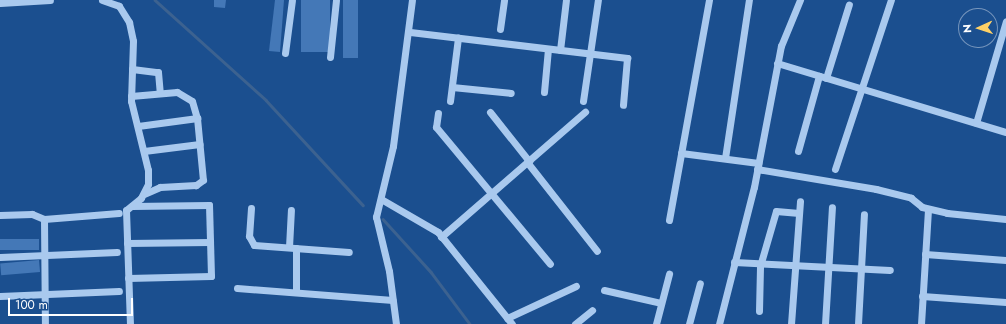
<!DOCTYPE html>
<style>
body{margin:0}
#map{position:relative;width:1006px;height:324px;overflow:hidden;background:#1b4f8f;font-family:Jost,sans-serif}
div>[style]{position:absolute}
.stream>*{height:2.5px;margin:-1.25px;padding:0 1.25px;transform-origin:1.25px;border-radius:1.25px;background:#3c6290}
.building>*{inset:0;background:#4478b7;transform-origin:0 0}
.minor>*{height:7px;margin:-3.5px;padding:0 3.5px;transform-origin:3.5px;border-radius:3.5px;background:#a9c9ee}
span{translate:-50% -50%;white-space:nowrap;text-align:center;line-height:1.15;-webkit-text-stroke:4px #1b4f8f;paint-order:stroke}
.north{position:absolute;left:958px;top:8px;width:40px;height:40px;box-sizing:border-box;background:#1b4f8f;border:1px solid #7695bc;border-radius:50%;rotate:267deg;font-size:11px;font-weight:700;line-height:16px;text-align:center;color:#fff}
.north::after{content:'';display:block;margin:auto;width:14px;height:18px;background:#ffd166;clip-path:polygon(50% 0,100% 100%,50% 72%,0 100%)}
.scale{position:absolute;left:8px;top:298px;width:125px;height:18px;box-sizing:border-box;border:2px solid #fff;border-top:0;padding-left:5px;font-size:12px;line-height:14px;white-space:nowrap;color:#fff;-webkit-text-stroke:3px #1b4f8f;paint-order:stroke}
</style>
<div id="map">
<div class="stream">
<div style="left:155px;top:0;width:149px;rotate:42deg"></div>
<div style="left:266px;top:100px;width:143px;rotate:47.3deg"></div>
<div style="left:383px;top:219px;width:72px;rotate:47.8deg"></div>
<div style="left:431px;top:272px;width:65px;rotate:53.1deg"></div>
</div>
<div class="building">
<div style="clip-path:polygon(214px 0,226px 0,225px 8px,214px 7px)"></div>
<div style="clip-path:polygon(275px 0,284px 0,280px 52px,269px 51px)"></div>
<div style="left:301px;top:0;width:29px;height:52px"></div>
<div style="left:343px;top:0;width:15px;height:58px"></div>
<div style="left:39px;top:239px;width:11px;height:39px;rotate:90deg"></div>
<div style="left:39px;top:260px;width:12px;height:39px;rotate:85deg"></div>
</div>
<div class="minor">
<div style="left:102px;top:0;width:18px;rotate:19deg"></div>
<div style="left:119px;top:6px;width:19px;rotate:58deg"></div>
<div style="left:129px;top:22px;width:19px;rotate:78deg"></div>
<div style="left:133px;top:41px;width:60px;rotate:91.9deg"></div>
<div style="left:131px;top:101px;width:71px;rotate:76.2deg"></div>
<div style="left:148px;top:170px;width:14px;rotate:90deg"></div>
<div style="left:148px;top:184px;width:16px;rotate:117deg"></div>
<div style="left:141px;top:198px;width:19px;rotate:141deg"></div>
<div style="left:126px;top:210px;width:114px;rotate:88deg"></div>
<div style="left:0;top:3px;width:50px;rotate:-3.4deg"></div>
<div style="left:500px;top:29px;width:29px;rotate:-82deg"></div>
<div style="left:410px;top:32px;width:219px;rotate:6.8deg"></div>
<div style="left:627px;top:58px;width:47px;rotate:94.9deg"></div>
<div style="left:560px;top:50px;width:50px;rotate:-83.2deg"></div>
<div style="left:285px;top:53px;width:53px;rotate:-82.5deg"></div>
<div style="left:330px;top:57px;width:57px;rotate:-84deg"></div>
<div style="left:777px;top:63px;width:239px;rotate:16.8deg"></div>
<div style="left:132px;top:69px;width:26px;rotate:7deg"></div>
<div style="left:158px;top:72px;width:21px;rotate:85deg"></div>
<div style="left:826px;top:78px;width:77px;rotate:-72.7deg"></div>
<div style="left:452px;top:87px;width:59px;rotate:5.8deg"></div>
<div style="left:544px;top:92px;width:43px;rotate:-84.7deg"></div>
<div style="left:131px;top:96px;width:46px;rotate:-5deg"></div>
<div style="left:177px;top:92px;width:17px;rotate:31deg"></div>
<div style="left:192px;top:101px;width:18px;rotate:74deg"></div>
<div style="left:197px;top:118px;width:62px;rotate:84.5deg"></div>
<div style="left:203px;top:180px;width:9px;rotate:144deg"></div>
<div style="left:196px;top:185px;width:36px;rotate:177deg"></div>
<div style="left:160px;top:187px;width:17px;rotate:156deg"></div>
<div style="left:450px;top:101px;width:64px;rotate:-82.8deg"></div>
<div style="left:583px;top:101px;width:102px;rotate:-81.6deg"></div>
<div style="left:490px;top:112px;width:63px;rotate:51.5deg"></div>
<div style="left:438px;top:113px;width:14px;rotate:98deg"></div>
<div style="left:436px;top:127px;width:178px;rotate:50.2deg"></div>
<div style="left:976px;top:123px;width:106px;rotate:-73.6deg"></div>
<div style="left:138px;top:126px;width:60px;rotate:-7.7deg"></div>
<div style="left:144px;top:151px;width:56px;rotate:-7.1deg"></div>
<div style="left:798px;top:151px;width:78px;rotate:-74.4deg"></div>
<div style="left:681px;top:153px;width:78px;rotate:7.4deg"></div>
<div style="left:725px;top:158px;width:160px;rotate:-81.4deg"></div>
<div style="left:527px;top:162px;width:113px;rotate:51.8deg"></div>
<div style="left:757px;top:169px;width:121px;rotate:9.5deg"></div>
<div style="left:876px;top:189px;width:36px;rotate:14deg"></div>
<div style="left:911px;top:198px;width:14px;rotate:39deg"></div>
<div style="left:922px;top:207px;width:26px;rotate:13deg"></div>
<div style="left:947px;top:213px;width:59px;rotate:5.8deg"></div>
<div style="left:835px;top:169px;width:178px;rotate:-71.7deg"></div>
<div style="left:381px;top:199px;width:66px;rotate:30.1deg"></div>
<div style="left:438px;top:232px;width:118px;rotate:51.2deg"></div>
<div style="left:251px;top:208px;width:28px;rotate:94deg"></div>
<div style="left:249px;top:236px;width:10px;rotate:61deg"></div>
<div style="left:254px;top:245px;width:95px;rotate:4.2deg"></div>
<div style="left:0;top:215px;width:32px;rotate:-2deg"></div>
<div style="left:32px;top:214px;width:13px;rotate:23deg"></div>
<div style="left:44px;top:219px;width:105px;rotate:89.5deg"></div>
<div style="left:44px;top:219px;width:75px;rotate:-4.6deg"></div>
<div style="left:669px;top:220px;width:224px;rotate:-79.7deg"></div>
<div style="left:441px;top:237px;width:191px;rotate:-41deg"></div>
<div style="left:127px;top:243px;width:83px;rotate:-0.7deg"></div>
<div style="left:289px;top:247px;width:37px;rotate:-87deg"></div>
<div style="left:925px;top:254px;width:81px;rotate:4.2deg"></div>
<div style="left:0;top:257px;width:117px;rotate:-2.4deg"></div>
<div style="left:734px;top:262px;width:156px;rotate:2.9deg"></div>
<div style="left:128px;top:278px;width:83px;rotate:-1.4deg"></div>
<div style="left:211px;top:276px;width:71px;rotate:-91.6deg"></div>
<div style="left:209px;top:205px;width:77px;rotate:179.3deg"></div>
<div style="left:237px;top:288px;width:156px;rotate:4.4deg"></div>
<div style="left:604px;top:290px;width:58px;rotate:12.8deg"></div>
<div style="left:296px;top:292px;width:44px;rotate:-90deg"></div>
<div style="left:0;top:296px;width:119px;rotate:-2.4deg"></div>
<div style="left:922px;top:296px;width:84px;rotate:4.1deg"></div>
<div style="left:759px;top:311px;width:45px;rotate:-88.7deg"></div>
<div style="left:760px;top:266px;width:57px;rotate:-73.8deg"></div>
<div style="left:776px;top:211px;width:23px;rotate:5deg"></div>
<div style="left:507px;top:318px;width:76px;rotate:-24.9deg"></div>
<div style="left:396px;top:324px;width:53px;rotate:-97.5deg"></div>
<div style="left:389px;top:271px;width:56px;rotate:-103.5deg"></div>
<div style="left:376px;top:217px;width:73px;rotate:-76.5deg"></div>
<div style="left:393px;top:146px;width:147px;rotate:-82.6deg"></div>
<div style="left:575px;top:324px;width:22px;rotate:-39deg"></div>
<div style="left:656px;top:324px;width:52px;rotate:-75.4deg"></div>
<div style="left:689px;top:324px;width:42px;rotate:-75deg"></div>
<div style="left:719px;top:324px;width:141px;rotate:-75.7deg"></div>
<div style="left:754px;top:187px;width:144px;rotate:-79.2deg"></div>
<div style="left:781px;top:46px;width:50px;rotate:-67.6deg"></div>
<div style="left:791px;top:324px;width:123px;rotate:-85.8deg"></div>
<div style="left:825px;top:324px;width:117px;rotate:-86.6deg"></div>
<div style="left:858px;top:324px;width:110px;rotate:-86.9deg"></div>
<div style="left:921px;top:324px;width:115px;rotate:-86.5deg"></div>
</div>
<div class="north">N</div>
<div class="scale">100 m</div>
</div>
